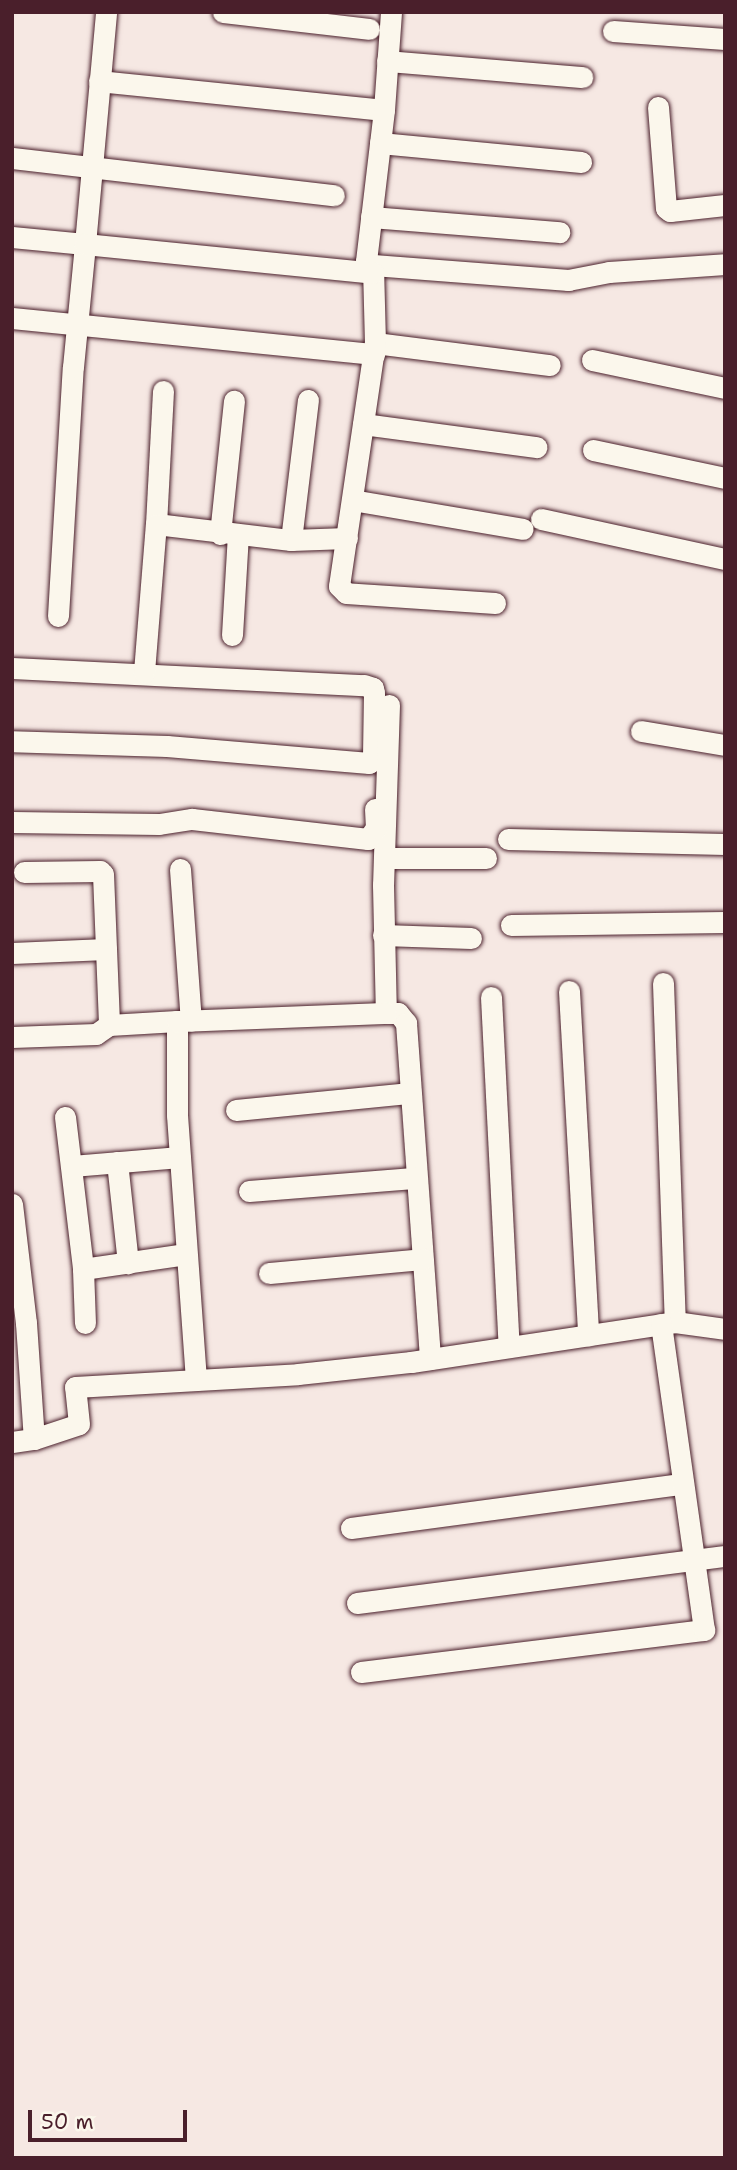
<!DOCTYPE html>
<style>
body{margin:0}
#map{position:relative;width:737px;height:2170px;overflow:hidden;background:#f6e8e3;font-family:"Shantell Sans",sans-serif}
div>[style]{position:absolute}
.roads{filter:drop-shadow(0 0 2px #4a1f2b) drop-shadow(0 0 2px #4a1f2b)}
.minor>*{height:21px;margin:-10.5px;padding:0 10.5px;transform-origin:10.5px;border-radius:10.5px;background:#fbf7ec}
span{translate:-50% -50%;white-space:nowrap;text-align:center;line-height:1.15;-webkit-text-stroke:7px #fbf7ec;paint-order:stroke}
.frame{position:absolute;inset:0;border:14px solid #4a1f2b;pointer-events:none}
.scale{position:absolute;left:28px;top:2110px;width:159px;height:32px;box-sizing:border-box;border:4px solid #4a1f2b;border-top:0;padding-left:9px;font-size:21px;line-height:24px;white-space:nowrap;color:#4a1f2b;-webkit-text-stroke:5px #fbf7ec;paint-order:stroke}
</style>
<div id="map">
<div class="roads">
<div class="minor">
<div style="left:223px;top:12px;width:147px;rotate:6.6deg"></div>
<div style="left:613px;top:31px;width:112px;rotate:4.1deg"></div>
<div style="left:387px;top:61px;width:196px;rotate:4.7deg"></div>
<div style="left:99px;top:81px;width:286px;rotate:5.8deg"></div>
<div style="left:384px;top:110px;width:152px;rotate:96.8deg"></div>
<div style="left:366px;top:261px;width:8px;rotate:30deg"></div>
<div style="left:658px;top:107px;width:101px;rotate:85.5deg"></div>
<div style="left:666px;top:208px;width:5px;rotate:37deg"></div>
<div style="left:670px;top:211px;width:55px;rotate:-6.2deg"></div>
<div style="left:384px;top:110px;width:98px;rotate:-85.9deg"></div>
<div style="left:380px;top:143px;width:202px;rotate:5.4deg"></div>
<div style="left:12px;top:158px;width:324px;rotate:6.6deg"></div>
<div style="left:371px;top:217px;width:189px;rotate:4.6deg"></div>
<div style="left:12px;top:237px;width:73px;rotate:5.5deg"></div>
<div style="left:85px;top:244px;width:233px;rotate:-84.8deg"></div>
<div style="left:12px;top:318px;width:364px;rotate:5.7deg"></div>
<div style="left:375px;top:343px;width:176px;rotate:7.2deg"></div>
<div style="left:592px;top:360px;width:136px;rotate:11.9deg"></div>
<div style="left:163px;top:391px;width:133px;rotate:93deg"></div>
<div style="left:156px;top:524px;width:136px;rotate:6.8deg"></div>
<div style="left:291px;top:540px;width:56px;rotate:-2deg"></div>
<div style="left:363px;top:424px;width:175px;rotate:7.6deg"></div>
<div style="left:593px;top:450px;width:135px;rotate:12deg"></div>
<div style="left:352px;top:500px;width:173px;rotate:9.6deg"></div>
<div style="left:541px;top:519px;width:188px;rotate:12.3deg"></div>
<div style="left:220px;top:534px;width:134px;rotate:-84deg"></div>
<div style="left:291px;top:540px;width:141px;rotate:-83.1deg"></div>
<div style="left:495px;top:603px;width:149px;rotate:-176.2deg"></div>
<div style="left:346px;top:593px;width:10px;rotate:-135deg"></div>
<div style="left:339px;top:586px;width:246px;rotate:-81.6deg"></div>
<div style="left:375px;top:343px;width:78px;rotate:-91.5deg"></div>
<div style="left:373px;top:265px;width:196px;rotate:4.4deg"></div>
<div style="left:568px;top:280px;width:42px;rotate:-11deg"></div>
<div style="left:609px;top:272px;width:116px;rotate:-3.9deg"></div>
<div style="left:58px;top:616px;width:249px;rotate:-86.6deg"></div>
<div style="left:73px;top:367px;width:124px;rotate:-84.4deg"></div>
<div style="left:85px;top:244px;width:289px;rotate:5.7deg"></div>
<div style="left:232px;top:635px;width:100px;rotate:-86.6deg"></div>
<div style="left:12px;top:668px;width:352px;rotate:2.8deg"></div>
<div style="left:364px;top:685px;width:9px;rotate:18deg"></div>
<div style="left:373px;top:688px;width:5px;rotate:79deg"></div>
<div style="left:374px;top:693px;width:63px;rotate:90.9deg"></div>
<div style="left:373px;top:756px;width:8px;rotate:120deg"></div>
<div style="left:369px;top:763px;width:203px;rotate:-175.2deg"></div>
<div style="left:167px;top:746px;width:155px;rotate:-178.2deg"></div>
<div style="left:144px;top:672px;width:148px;rotate:-85.4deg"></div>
<div style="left:389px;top:705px;width:180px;rotate:91.9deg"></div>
<div style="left:383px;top:885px;width:128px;rotate:88.7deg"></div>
<div style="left:386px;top:1013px;width:12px"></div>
<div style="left:398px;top:1013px;width:13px;rotate:51deg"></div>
<div style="left:406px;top:1023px;width:337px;rotate:85.9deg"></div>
<div style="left:641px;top:731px;width:85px;rotate:9.5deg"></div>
<div style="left:12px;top:822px;width:147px;rotate:0.8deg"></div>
<div style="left:159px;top:824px;width:33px;rotate:-9deg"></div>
<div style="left:192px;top:819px;width:177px;rotate:6.5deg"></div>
<div style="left:368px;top:839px;width:14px;rotate:-54deg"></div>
<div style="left:376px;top:828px;width:19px;rotate:-93deg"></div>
<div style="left:508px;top:839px;width:217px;rotate:1.3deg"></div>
<div style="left:385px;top:858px;width:101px"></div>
<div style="left:180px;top:869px;width:152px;rotate:85.9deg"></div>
<div style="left:24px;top:872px;width:76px;rotate:-0.8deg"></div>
<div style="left:100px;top:871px;width:4px;rotate:45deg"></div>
<div style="left:103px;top:874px;width:151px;rotate:87.7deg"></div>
<div style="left:109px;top:1025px;width:68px;rotate:-3.4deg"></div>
<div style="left:511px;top:925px;width:214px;rotate:-0.8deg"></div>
<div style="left:383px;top:935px;width:88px;rotate:2deg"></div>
<div style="left:12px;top:953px;width:94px;rotate:-2.4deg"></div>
<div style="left:663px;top:983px;width:339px;rotate:88deg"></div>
<div style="left:569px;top:991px;width:345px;rotate:86.8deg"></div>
<div style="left:491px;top:997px;width:350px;rotate:87.1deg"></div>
<div style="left:12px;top:1037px;width:84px;rotate:-2deg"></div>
<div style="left:96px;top:1034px;width:16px;rotate:-35deg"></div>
<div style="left:236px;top:1110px;width:175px;rotate:-5.6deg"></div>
<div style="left:65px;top:1117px;width:153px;rotate:83.2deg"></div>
<div style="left:83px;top:1269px;width:54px;rotate:87.9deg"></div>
<div style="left:117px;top:1162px;width:102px;rotate:83.8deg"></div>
<div style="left:72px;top:1166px;width:108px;rotate:-4.8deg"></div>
<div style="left:249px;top:1191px;width:168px;rotate:-4.5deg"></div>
<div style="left:12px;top:1204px;width:120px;rotate:83.3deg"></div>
<div style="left:26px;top:1323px;width:116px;rotate:86.1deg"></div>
<div style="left:83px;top:1269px;width:104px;rotate:-8.3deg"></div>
<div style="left:269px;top:1273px;width:154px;rotate:-5.2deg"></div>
<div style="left:196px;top:1380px;width:266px;rotate:-94.1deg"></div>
<div style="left:177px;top:1115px;width:94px;rotate:-90deg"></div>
<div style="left:177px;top:1021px;width:209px;rotate:-2.2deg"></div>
<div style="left:12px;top:1442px;width:22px;rotate:-8deg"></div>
<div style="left:34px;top:1439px;width:47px;rotate:-18.4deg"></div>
<div style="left:79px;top:1424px;width:37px;rotate:-96deg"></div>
<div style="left:75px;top:1387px;width:223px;rotate:-3.3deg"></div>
<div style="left:298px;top:1374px;width:114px;rotate:-6.1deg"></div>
<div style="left:411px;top:1362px;width:267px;rotate:-8.6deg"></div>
<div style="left:675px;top:1322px;width:50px;rotate:8deg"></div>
<div style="left:351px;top:1528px;width:333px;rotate:-7.6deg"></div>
<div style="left:357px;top:1603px;width:371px;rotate:-7.3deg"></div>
<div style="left:361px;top:1672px;width:346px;rotate:-7deg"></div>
<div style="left:704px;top:1630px;width:309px;rotate:-98deg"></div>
</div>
</div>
<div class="frame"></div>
<div class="scale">50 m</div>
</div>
